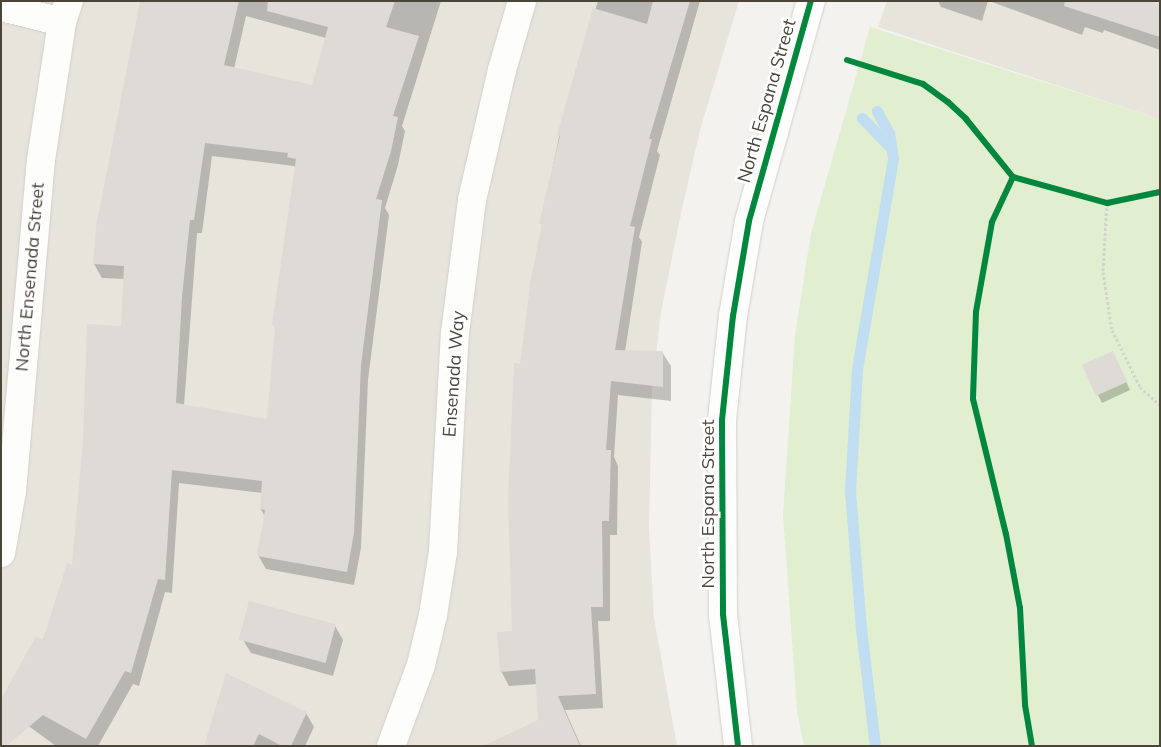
<!DOCTYPE html>
<style>
body{margin:0}
#map{position:relative;width:1161px;height:747px;overflow:hidden;background:#f4f2ee;font-family:Mulish,sans-serif}
div>[style]{position:absolute}
.residential>*{inset:0;background:#e7e4dc}
.green>*{inset:0;background:#e1eecf}
.shadow>*{inset:0;background:#0003}
.stream>*{height:11px;margin:-5.5px;padding:0 5.5px;transform-origin:5.5px;border-radius:5.5px;background:#c0ddf1}
.building>*{inset:0;background:#dedbd6;transform-origin:0 0}
.path>*{height:3px;margin-top:-1.5px;transform-origin:0;background:repeating-linear-gradient(90deg,#d3d2cc 0 2.5px,transparent 0 5px)}
.roads{filter:drop-shadow(0 0 1px #d2d0cb) drop-shadow(0 0 1px #d2d0cb)}
.minor>*{height:28px;margin:-14px;padding:0 14px;transform-origin:14px;border-radius:14px;background:#fdfdfc}
.tertiary>*{height:28px;margin:-14px;padding:0 14px;transform-origin:14px;border-radius:14px;background:#fdfdfc}
.cycleway>*{height:6px;margin:-3px;padding:0 3px;transform-origin:3px;border-radius:3px;background:#00873e}
span{translate:-50% -50%;white-space:nowrap;text-align:center;line-height:1.15;-webkit-text-stroke:5px #fff;paint-order:stroke}
.street-label{font-size:18px;color:#4b4439}
.frame{position:absolute;inset:0;border:2px solid #4b4439;pointer-events:none}
</style>
<div id="map">
<div class="residential">
<div style="clip-path:polygon(1px 1px,739px 1px,700px 130px,682px 209px,661px 312px,652px 390px,649px 529px,654px 618px,677px 746px,1px 746px)"></div>
<div style="clip-path:polygon(887px 1px,1160px 1px,1160px 119px,878px 27px)"></div>
</div>
<div class="green">
<div style="clip-path:polygon(870px 27px,1160px 119px,1160px 746px,804px 746px,797px 711px,783px 515px,795px 335px,811px 233px)"></div>
</div>
<div class="shadow">
<div style="clip-path:polygon(evenodd,146px 1px,441px 1px,402px 126px,405px 131px,398px 165px,385px 208px,389px 215px,368px 380px,361px 548px,354px 585px,266px 569px,258px 555px,265px 517px,261px 509px,262px 493px,179px 483px,172px 593px,165px 592px,139px 686px,133px 684px,98px 746px,56px 746px,12px 714px,73px 567px,123px 328px,124px 279px,102px 278px,94px 264px,146px 1px,246px 16px,326px 38px,313px 86px,234px 69px,246px 16px,146px 1px,212px 156px,294px 166px,296px 169px,274px 325px,276px 330px,268px 420px,184px 406px,197px 233px,202px 233px,212px 156px)"></div>
<div style="clip-path:polygon(598px 1px,700px 1px,657px 151px,660px 155px,639px 237px,642px 242px,625px 352px,662px 352px,671px 366px,671px 401px,618px 395px,614px 457px,618px 466px,617px 535px,610px 535px,610px 621px,598px 621px,603px 708px,565px 710px,581px 746px,486px 746px,539px 721px,537px 684px,509px 686px,501px 671px,513px 632px,521px 365px,543px 227px,541px 223px,566px 104px)"></div>
<div style="clip-path:polygon(938px 1px,988px 1px,982px 21px,941px 7px)"></div>
<div style="clip-path:polygon(989px 1px,1160px 1px,1160px 50px,1104px 30px,1103px 33px,1085px 27px,1082px 35px)"></div>
<div style="clip-path:polygon(1116px 359px,1130px 390px,1102px 403px,1084px 367px)"></div>
<div style="clip-path:polygon(335px 626px,343px 640px,333px 676px,251px 653px,243px 640px)"></div>
<div style="clip-path:polygon(226px 675px,306px 713px,314px 727px,305px 746px,205px 746px)"></div>
</div>
<div class="stream">
<div style="left:862px;top:118px;width:39px;rotate:46deg"></div>
<div style="left:875px;top:746px;width:119px;rotate:-96.8deg"></div>
<div style="left:861px;top:628px;width:137px;rotate:-94.6deg"></div>
<div style="left:850px;top:491px;width:122px;rotate:-86.7deg"></div>
<div style="left:857px;top:369px;width:214px;rotate:-80.3deg"></div>
<div style="left:893px;top:158px;width:25px;rotate:-99deg"></div>
<div style="left:889px;top:133px;width:25px;rotate:-119deg"></div>
</div>
<div class="building">
<div style="clip-path:polygon(evenodd,140px 1px,239px 1px,224px 65px,312px 85px,328px 27px,267px 11px,268px 1px,395px 1px,386px 27px,419px 36px,393px 116px,398px 117px,391px 151px,376px 199px,382px 200px,361px 365px,354px 533px,347px 572px,257px 556px,265px 510px,260px 509px,262px 481px,172px 470px,165px 580px,158px 579px,131px 673px,125px 671px,86px 739px,43px 715px,6px 746px,1px 746px,1px 699px,36px 636px,43px 640px,67px 563px,72px 565px,83px 440px,87px 324px,121px 326px,124px 266px,93px 264px,96px 227px,140px 1px,205px 143px,288px 153px,287px 157px,296px 159px,272px 325px,275px 326px,267px 419px,176px 403px,182px 297px,190px 220px,194px 220px,205px 143px)"></div>
<div style="clip-path:polygon(653px 1px,690px 1px,649px 139px,652px 139px,630px 226px,635px 227px,615px 350px,663px 351px,663px 387px,611px 381px,606px 450px,611px 450px,609px 521px,602px 521px,603px 607px,591px 607px,596px 694px,558px 696px,580px 746px,483px 746px,538px 720px,535px 669px,500px 672px,497px 632px,512px 631px,508px 501px,514px 363px,520px 364px,531px 278px,542px 224px,539px 223px,560px 136px,557px 135px,593px 8px,647px 24px)"></div>
<div style="clip-path:polygon(1065px 1px,1160px 1px,1160px 37px,1064px 6px)"></div>
<div style="left:1113px;top:351px;width:34px;height:34px;rotate:66deg"></div>
<div style="left:249px;top:601px;width:90px;height:40px;rotate:15deg"></div>
<div style="clip-path:polygon(226px 673px,307px 712px,291px 746px,282px 746px,259px 734px,253px 746px,204px 746px)"></div>
</div>
<div class="path">
<div style="left:1107px;top:203px;width:69px;rotate:93.3deg"></div>
<div style="left:1103px;top:272px;width:59px;rotate:81.2deg"></div>
<div style="left:1112px;top:330px;width:64px;rotate:63.8deg"></div>
<div style="left:1140px;top:387px;width:27px;rotate:42deg"></div>
</div>
<div class="roads">
<div class="minor">
<div style="left:1px;top:7px;width:63px;rotate:13.8deg"></div>
<div style="left:1px;top:553px;width:63px;rotate:-79.9deg"></div>
<div style="left:12px;top:491px;width:332px;rotate:-85deg"></div>
<div style="left:41px;top:160px;width:140px;rotate:-81.3deg"></div>
<div style="left:62px;top:22px;width:22px;rotate:-72deg"></div>
<div style="left:391px;top:746px;width:86px;rotate:-69.7deg"></div>
<div style="left:421px;top:665px;width:51px;rotate:-76.5deg"></div>
<div style="left:433px;top:615px;width:64px;rotate:-81deg"></div>
<div style="left:443px;top:552px;width:219px;rotate:-86.9deg"></div>
<div style="left:455px;top:333px;width:134px;rotate:-82.7deg"></div>
<div style="left:472px;top:200px;width:133px;rotate:-77deg"></div>
<div style="left:502px;top:70px;width:72px;rotate:-73.8deg"></div>
</div>
<div class="tertiary">
<div style="left:738px;top:746px;width:133px;rotate:-96.5deg"></div>
<div style="left:723px;top:614px;width:194px;rotate:-90.3deg"></div>
<div style="left:722px;top:420px;width:105px;rotate:-84deg"></div>
<div style="left:733px;top:316px;width:96px;rotate:-80.4deg"></div>
<div style="left:749px;top:221px;width:229px;rotate:-74.3deg"></div>
</div>
</div>
<div class="cycleway">
<div style="left:847px;top:60px;width:80px;rotate:17.5deg"></div>
<div style="left:923px;top:84px;width:31px;rotate:36deg"></div>
<div style="left:948px;top:102px;width:25px;rotate:43deg"></div>
<div style="left:966px;top:119px;width:75px;rotate:51deg"></div>
<div style="left:1013px;top:177px;width:98px;rotate:15.5deg"></div>
<div style="left:1107px;top:203px;width:54px;rotate:-11.7deg"></div>
<div style="left:1013px;top:177px;width:50px;rotate:115deg"></div>
<div style="left:992px;top:222px;width:91px;rotate:100.1deg"></div>
<div style="left:976px;top:312px;width:87px;rotate:92deg"></div>
<div style="left:973px;top:399px;width:139px;rotate:76.3deg"></div>
<div style="left:1006px;top:534px;width:75px;rotate:79.3deg"></div>
<div style="left:1020px;top:608px;width:97px;rotate:87deg"></div>
<div style="left:1025px;top:705px;width:42px;rotate:80.3deg"></div>
<div style="left:738px;top:746px;width:133px;rotate:-96.5deg"></div>
<div style="left:723px;top:614px;width:194px;rotate:-90.3deg"></div>
<div style="left:722px;top:420px;width:105px;rotate:-84deg"></div>
<div style="left:733px;top:316px;width:96px;rotate:-80.4deg"></div>
<div style="left:749px;top:221px;width:229px;rotate:-74.3deg"></div>
</div>
<div class="street-label">
<span style="left:767px;top:101px;rotate:-74deg">North Espana Street</span>
<span style="left:30px;top:277px;rotate:-85deg">North Ensenada Street</span>
<span style="left:454px;top:374px;rotate:-86deg">Ensenada Way</span>
<span style="left:708px;top:504px;rotate:-90deg">North Espana Street</span>
</div>
<div class="frame"></div>
</div>
